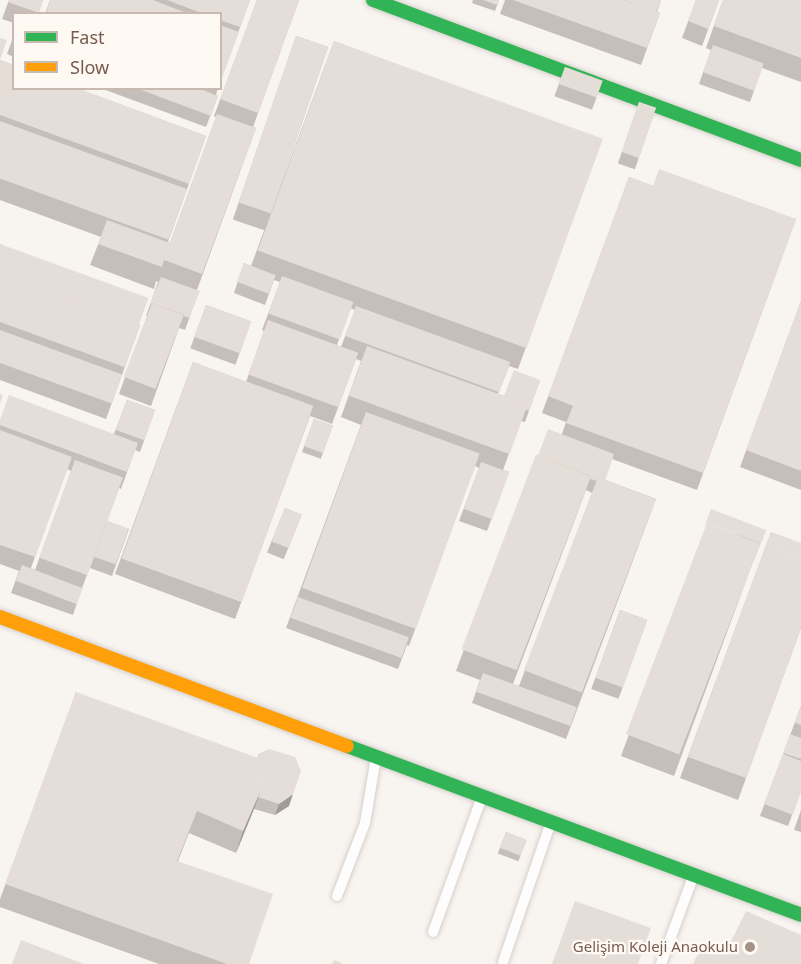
<!DOCTYPE html>
<meta charset="utf-8">
<style>
body{margin:0}
#map{position:relative;width:801px;height:964px;overflow:hidden;background:#f8f4f0;font-family:"Noto Sans",sans-serif}
div>[style]{position:absolute}
.roads{filter:drop-shadow(0 0 2px #d6d0cb) drop-shadow(0 0 2px #d6d0cb)}
.lane>*{height:10px;margin:-5px;padding:0 5px;transform-origin:5px;border-radius:5px;background:#fefdfd}
.fast>*{height:14px;margin:-7px;padding:0 7px;transform-origin:7px;border-radius:7px;background:#30b455}
.slow>*{height:14px;margin:-7px;padding:0 7px;transform-origin:7px;border-radius:7px;background:#ff9f0a}
.wall>*{inset:0;background:#c5beb9;transform-origin:0 0}
.shaded-wall>*{inset:0;background:#a09b96}
.building>*{inset:0;background:#e5ddd7;transform-origin:0 0}
.dots>*{width:16px;height:16px;translate:-50% -50%;box-sizing:border-box;border:3px solid #fef9f3;border-radius:50%}
span{translate:-50% -50%;white-space:nowrap;text-align:center;line-height:1.15;-webkit-text-stroke:4.5px #fef9f3;paint-order:stroke}
.poi-label{font-size:15px;color:#785c4f}
.right{translate:-100% -50%;text-align:right}
.legend{position:absolute;left:12px;top:12px;width:210px;height:78px;box-sizing:border-box;background:#fef9f3;border:2px solid #c8bab1;margin:0;padding:8px 10px;list-style:none;font-size:18px;color:#785c4f}
.legend li{display:flex;align-items:center;gap:12px;height:30px}
.legend b{width:30px;border:2px solid #c8bab1}
</style>
<div id="map">
<div class="roads">
<div class="lane">
<div style="left:337px;top:896px;width:78px;rotate:-69deg"></div>
<div style="left:365px;top:823px;width:67px;rotate:-80.5deg"></div>
<div style="left:433px;top:932px;width:144px;rotate:-70.1deg"></div>
<div style="left:503px;top:962px;width:148px;rotate:-71.1deg"></div>
<div style="left:661px;top:964px;width:93px;rotate:-69.8deg"></div>
</div>
<div class="fast">
<div style="left:373px;top:0;width:457px;rotate:20.5deg"></div>
<div style="left:347px;top:746px;width:484px;rotate:20.4deg"></div>
</div>
<div class="slow">
<div style="left:0;top:617px;width:370px;rotate:20.4deg"></div>
</div>
</div>
<div class="wall">
<div style="clip-path:polygon(9px 0,43px 0,38px 14px,14px 14px,14px 23px,2px 19px)"></div>
<div style="clip-path:polygon(50px 0,250px 0,220px 82px,220px 14px,45px 14px)"></div>
<div style="clip-path:polygon(257px 0,299px 0,253px 127px,256px 128px,197px 290px,195px 302px,185px 330px,179px 328px,151px 406px,119px 394px,147px 316px,146px 316px,158px 282px,156px 281px,154px 289px,90px 265px,101px 237px,0 200px,0 60px,206px 136px,168px 242px,170px 243px,216px 117px,214px 116px)"></div>
<div style="clip-path:polygon(473px 0,499px 0,495px 11px,472px 3px)"></div>
<div style="clip-path:polygon(505px 0,661px 0,657px 12px,660px 13px,641px 65px,500px 14px)"></div>
<div style="clip-path:polygon(696px 0,719px 0,702px 46px,682px 38px)"></div>
<div style="clip-path:polygon(723px 0,801px 0,801px 82px,762px 68px,750px 102px,699px 84px,711px 50px,706px 48px)"></div>
<div style="clip-path:polygon(14px 35px,14px 57px,7px 54px)"></div>
<div style="left:296px;top:36px;width:34px;height:194px;rotate:19deg"></div>
<div style="clip-path:polygon(evenodd,334px 41px,602px 140px,518px 369px,509px 366px,498px 394px,504px 396px,540px 380px,525px 422px,521px 421px,503px 470px,509px 472px,487px 531px,459px 521px,479px 468px,475px 466px,409px 646px,407px 645px,398px 669px,286px 628px,361px 425px,341px 417px,361px 361px,356px 359px,332px 424px,310px 416px,235px 619px,115px 574px,193px 362px,246px 382px,264px 331px,262px 330px,280px 282px,274px 280px,265px 305px,234px 293px,244px 263px,251px 266px,334px 41px,350px 308px,355px 310px,341px 347px,337px 345px,350px 308px)"></div>
<div style="left:565px;top:67px;width:40px;height:31px;rotate:20deg"></div>
<div style="clip-path:polygon(100px 88px,218px 88px,216px 95px,218px 96px,206px 127px)"></div>
<div style="left:639px;top:102px;width:18px;height:65px;rotate:19deg"></div>
<div style="clip-path:polygon(evenodd,629px 177px,653px 186px,796px 219px,697px 490px,612px 459px,605px 480px,656px 499px,566px 739px,472px 703px,480px 680px,456px 671px,536px 455px,538px 456px,562px 434px,566px 422px,542px 413px,629px 177px,586px 490px,592px 493px,519px 686px,513px 684px,586px 490px)"></div>
<div style="clip-path:polygon(0 244px,140px 325px,106px 419px,0 380px)"></div>
<div style="clip-path:polygon(801px 301px,801px 490px,740px 467px)"></div>
<div style="left:206px;top:305px;width:48px;height:46px;rotate:20deg"></div>
<div style="clip-path:polygon(evenodd,127px 400px,155px 410px,140px 452px,135px 450px,121px 489px,119px 488px,107px 521px,129px 529px,112px 576px,90px 568px,96px 551px,82px 588px,73px 615px,11px 593px,19px 571px,0 564px,0 420px,114px 434px,127px 400px,67px 469px,71px 471px,35px 570px,31px 568px,67px 469px)"></div>
<div style="left:314px;top:419px;width:20px;height:35px;rotate:20deg"></div>
<div style="left:285px;top:508px;width:18px;height:48px;rotate:22deg"></div>
<div style="clip-path:polygon(766px 530px,754px 560px,754px 559px,674px 776px,621px 756px,701px 540px)"></div>
<div style="clip-path:polygon(771px 532px,801px 628px,738px 800px,680px 778px)"></div>
<div style="left:620px;top:610px;width:29px;height:84px;rotate:20deg"></div>
<div style="clip-path:polygon(76px 692px,289px 806px,275px 815px,254px 809px,236px 853px,189px 833px,178px 861px,249px 964px,159px 964px,0 907px,0 899px)"></div>
<div style="clip-path:polygon(801px 706px,801px 791px,788px 826px,760px 816px)"></div>
<div style="clip-path:polygon(801px 810px,801px 832px,794px 830px)"></div>
<div style="left:506px;top:832px;width:22px;height:23px;rotate:21deg"></div>
</div>
<div class="shaded-wall">
<div style="clip-path:polygon(262px 787px,254px 809px,236px 853px,243px 831px)"></div>
<div style="clip-path:polygon(293px 794px,289px 806px,275px 815px,279px 804px)"></div>
</div>
<div class="building">
<div style="clip-path:polygon(9px 0,43px 0,39px 13px,8px 2px)"></div>
<div style="clip-path:polygon(50px 0,153px 0,189px 14px,46px 14px)"></div>
<div style="clip-path:polygon(167px 0,250px 0,240px 27px,220px 20px,220px 14px,204px 14px)"></div>
<div style="clip-path:polygon(257px 0,299px 0,258px 113px,220px 99px)"></div>
<div style="clip-path:polygon(483px 0,499px 0,497px 5px)"></div>
<div style="clip-path:polygon(513px 0,623px 0,642px 7px,624px 0,661px 0,656px 12px,660px 13px,647px 48px)"></div>
<div style="clip-path:polygon(696px 0,719px 0,708px 29px,688px 21px)"></div>
<div style="clip-path:polygon(723px 0,801px 0,801px 58px,714px 26px)"></div>
<div style="clip-path:polygon(220px 25px,239px 32px,222px 78px,220px 78px)"></div>
<div style="left:296px;top:36px;width:34px;height:176px;rotate:19deg"></div>
<div style="clip-path:polygon(0 38px,7px 40px,0 60px)"></div>
<div style="left:334px;top:41px;width:286px;height:223px;rotate:20deg"></div>
<div style="left:713px;top:45px;width:54px;height:29px;rotate:20deg"></div>
<div style="clip-path:polygon(0 60px,14px 65px,14px 88px,77px 88px,206px 136px,189px 184px,0 115px)"></div>
<div style="left:565px;top:67px;width:40px;height:18px;rotate:20deg"></div>
<div style="clip-path:polygon(136px 88px,198px 88px,218px 96px,211px 116px)"></div>
<div style="left:639px;top:102px;width:18px;height:53px;rotate:19deg"></div>
<div style="clip-path:polygon(217px 114px,256px 128px,202px 274px,164px 260px,162px 267px,98px 244px,107px 220px,170px 243px)"></div>
<div style="left:0;top:121px;width:199px;height:54px;rotate:20deg"></div>
<div style="clip-path:polygon(659px 169px,796px 219px,703px 473px,566px 423px,573px 406px,548px 396px,629px 177px,653px 186px)"></div>
<div style="left:0;top:244px;width:158px;height:30px;rotate:20deg"></div>
<div style="left:244px;top:263px;width:34px;height:20px;rotate:21deg"></div>
<div style="left:0;top:274px;width:149px;height:45px;rotate:20deg"></div>
<div style="left:282px;top:276px;width:76px;height:40px;rotate:20deg"></div>
<div style="clip-path:polygon(161px 277px,200px 291px,189px 318px,184px 316px,184px 315px,152px 303px,152px 305px,150px 304px)"></div>
<div style="clip-path:polygon(801px 301px,801px 471px,746px 450px)"></div>
<div style="left:152px;top:303px;width:34px;height:79px;rotate:21deg"></div>
<div style="left:206px;top:305px;width:48px;height:34px;rotate:20deg"></div>
<div style="left:356px;top:306px;width:164px;height:32px;rotate:20deg"></div>
<div style="left:268px;top:320px;width:96px;height:58px;rotate:20deg"></div>
<div style="left:0;top:330px;width:130px;height:31px;rotate:20deg"></div>
<div style="left:367px;top:346px;width:171px;height:53px;rotate:20deg"></div>
<div style="left:193px;top:362px;width:128px;height:209px;rotate:20deg"></div>
<div style="clip-path:polygon(514px 370px,540px 380px,529px 411px,525px 409px,527px 405px,504px 396px)"></div>
<div style="clip-path:polygon(0 394px,3px 395px,0 403px)"></div>
<div style="clip-path:polygon(9px 395px,138px 443px,127px 472px,0 425px,0 420px)"></div>
<div style="left:127px;top:400px;width:30px;height:32px;rotate:20deg"></div>
<div style="left:366px;top:412px;width:121px;height:187px;rotate:20deg"></div>
<div style="left:314px;top:419px;width:20px;height:29px;rotate:20deg"></div>
<div style="clip-path:polygon(548px 429px,614px 454px,605px 480px,598px 477px,596px 481px,590px 479px,591px 476px,538px 456px)"></div>
<div style="clip-path:polygon(0 430px,72px 457px,35px 557px,0 545px)"></div>
<div style="left:536px;top:455px;width:59px;height:208px;rotate:21deg"></div>
<div style="left:75px;top:460px;width:51px;height:104px;rotate:20deg"></div>
<div style="left:481px;top:462px;width:30px;height:50px;rotate:20deg"></div>
<div style="left:598px;top:477px;width:62px;height:207px;rotate:21deg"></div>
<div style="left:285px;top:508px;width:18px;height:36px;rotate:22deg"></div>
<div style="clip-path:polygon(711px 509px,766px 530px,759px 548px,758px 548px,760px 543px,707px 523px,704px 528px)"></div>
<div style="left:107px;top:521px;width:23px;height:38px;rotate:20deg"></div>
<div style="left:707px;top:523px;width:57px;height:226px;rotate:21deg"></div>
<div style="clip-path:polygon(771px 532px,801px 543px,801px 557px,766px 545px)"></div>
<div style="clip-path:polygon(766px 545px,801px 557px,801px 628px,746px 778px,688px 757px)"></div>
<div style="left:22px;top:565px;width:65px;height:17px;rotate:21deg"></div>
<div style="left:298px;top:597px;width:118px;height:22px;rotate:20deg"></div>
<div style="left:620px;top:610px;width:29px;height:72px;rotate:20deg"></div>
<div style="left:483px;top:673px;width:100px;height:20px;rotate:20deg"></div>
<div style="clip-path:polygon(76px 692px,258px 758px,253px 772px,262px 787px,243px 831px,197px 811px,177px 861px,273px 894px,249px 964px,227px 964px,5px 884px)"></div>
<div style="clip-path:polygon(801px 706px,801px 725px,795px 723px)"></div>
<div style="clip-path:polygon(790px 734px,801px 738px,801px 759px,783px 753px)"></div>
<div style="clip-path:polygon(269px 749px,295px 757px,301px 771px,293px 794px,279px 804px,258px 797px,262px 787px,253px 772px,258px 754px)"></div>
<div style="clip-path:polygon(783px 754px,801px 761px,801px 791px,793px 815px,764px 804px)"></div>
<div style="left:506px;top:832px;width:22px;height:17px;rotate:21deg"></div>
<div style="clip-path:polygon(575px 901px,651px 928px,638px 964px,552px 964px)"></div>
<div style="clip-path:polygon(746px 911px,801px 935px,801px 964px,693px 964px,703px 943px,725px 954px)"></div>
<div style="clip-path:polygon(21px 940px,84px 964px,12px 964px)"></div>
<div style="clip-path:polygon(334px 960px,343px 964px,332px 964px)"></div>
</div>
<div class="dots">
<div style="left:750px;top:947px;background:#a59187"></div>
</div>
<div class="poi-label">
<span class="right" style="left:738px;top:947px">Gelişim Koleji Anaokulu</span>
</div>
<ul class="legend">
<li><b style="height:8px;background:#30b455"></b>Fast</li>
<li><b style="height:8px;background:#ff9f0a"></b>Slow</li>
</ul>
</div>
